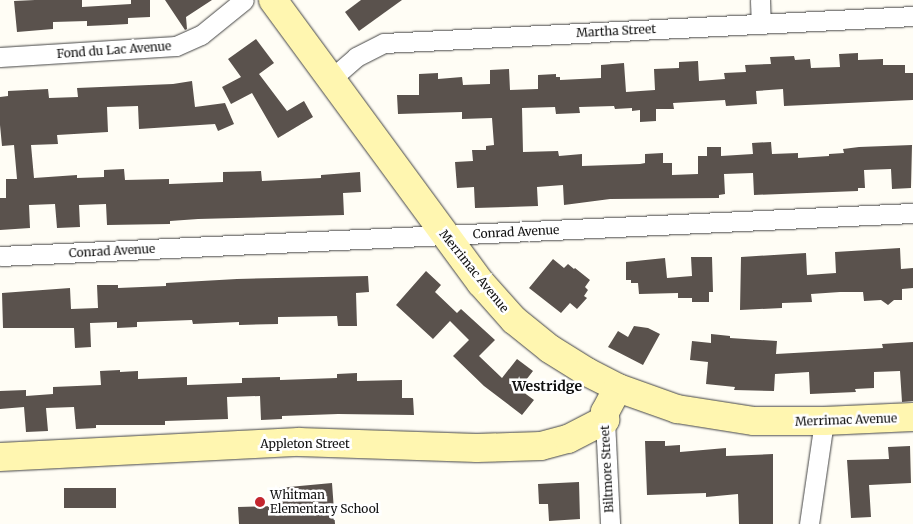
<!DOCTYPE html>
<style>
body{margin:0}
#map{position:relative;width:913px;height:524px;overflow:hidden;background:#fffdf5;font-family:Merriweather,serif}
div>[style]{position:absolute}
.building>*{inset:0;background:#5a524d;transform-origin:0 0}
.roads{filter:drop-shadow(0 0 1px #444) drop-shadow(0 0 1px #444)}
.street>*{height:19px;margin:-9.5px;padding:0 9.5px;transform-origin:9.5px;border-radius:9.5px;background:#fff}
.secondary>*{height:28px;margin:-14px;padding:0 14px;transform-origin:14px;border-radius:14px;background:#fff6b0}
.dots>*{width:14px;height:14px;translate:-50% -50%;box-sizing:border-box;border:2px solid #fff;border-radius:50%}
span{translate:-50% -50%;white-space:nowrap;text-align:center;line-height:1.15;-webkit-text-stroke:5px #fff;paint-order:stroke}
.street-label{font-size:12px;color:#111}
.poi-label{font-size:12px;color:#111}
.left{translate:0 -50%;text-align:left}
.neighbourhood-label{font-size:14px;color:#111;font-weight:700}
</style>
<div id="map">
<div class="building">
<div style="clip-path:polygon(35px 0,82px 0,82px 7px,131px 4px,131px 0,150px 0,150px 17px,128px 18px,128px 24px,110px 25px,87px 26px,87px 21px,53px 22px,53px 29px,17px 32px,14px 1px)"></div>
<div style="clip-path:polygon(165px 0,212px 0,186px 17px,187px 29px,185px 30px)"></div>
<div style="clip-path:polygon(361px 0,402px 0,359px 31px,345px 12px)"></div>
<div style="clip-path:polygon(256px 39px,274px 63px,259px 74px,287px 111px,304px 101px,313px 117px,278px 138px,252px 93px,231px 104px,222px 87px,241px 77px,228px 59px)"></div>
<div style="clip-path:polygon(858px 53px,858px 60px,883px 59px,883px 65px,905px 65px,905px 73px,913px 73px,913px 100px,784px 106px,783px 89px,756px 91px,757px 104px,726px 106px,725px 100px,673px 103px,674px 109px,656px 109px,656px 121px,640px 122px,640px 110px,632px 111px,632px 108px,615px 109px,614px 106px,579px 107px,580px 113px,556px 114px,555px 107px,522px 108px,523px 152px,558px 151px,559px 156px,582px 154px,582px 166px,640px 164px,645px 163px,645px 154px,663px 153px,663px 163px,672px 163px,672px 175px,698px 174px,698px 156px,707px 156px,707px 147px,721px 147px,721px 156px,753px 154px,752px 143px,771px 142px,772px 154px,798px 153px,798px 158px,829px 156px,829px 154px,844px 153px,843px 149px,859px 147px,912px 145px,911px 188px,892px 189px,891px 169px,864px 170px,865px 188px,858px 188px,858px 191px,754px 195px,753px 173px,724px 174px,725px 194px,719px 195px,719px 198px,610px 199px,564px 205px,563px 185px,537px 187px,538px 206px,475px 208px,474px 187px,457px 188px,455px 162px,473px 161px,472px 150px,486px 150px,486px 146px,494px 145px,492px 118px,462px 119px,462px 112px,398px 114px,397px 95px,419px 95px,419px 74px,438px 73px,438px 79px,462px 77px,463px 85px,490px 84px,490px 70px,509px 69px,510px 90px,538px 89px,538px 75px,556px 74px,556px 77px,560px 77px,560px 80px,601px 78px,601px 65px,624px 63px,626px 92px,655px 90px,654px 69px,679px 68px,679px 62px,698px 61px,699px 81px,725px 79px,724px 73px,746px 72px,745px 65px,771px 64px,770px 57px,794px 56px,795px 60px,810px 59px,811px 68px,840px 67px,839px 54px)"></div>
<div style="clip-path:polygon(192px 81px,195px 107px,225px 103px,234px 124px,218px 131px,215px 124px,139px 129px,138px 106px,107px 107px,108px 132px,57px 135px,58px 144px,31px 145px,34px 178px,77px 175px,77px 178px,104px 177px,104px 170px,124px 169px,125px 180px,169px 179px,169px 184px,223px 182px,223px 172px,261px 171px,262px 181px,321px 178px,321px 175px,360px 172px,361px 192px,343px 193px,344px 215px,198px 219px,170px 221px,170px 224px,107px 225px,106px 204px,79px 205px,80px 227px,57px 228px,55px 204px,29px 205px,30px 228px,0 230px,0 198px,6px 198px,6px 179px,17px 179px,14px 145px,2px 146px,0 125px,0 97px,8px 96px,8px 91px,48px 89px,49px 98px,78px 97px,77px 88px,173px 84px)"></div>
<div style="clip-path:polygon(900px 248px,901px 269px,913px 268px,913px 288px,902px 289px,902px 300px,894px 300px,888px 305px,881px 300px,864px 301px,863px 292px,840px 292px,811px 294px,812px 302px,782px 303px,782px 308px,740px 310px,741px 257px,806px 253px,807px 275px,836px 273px,835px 252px)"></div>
<div style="clip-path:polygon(691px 257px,712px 257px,713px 292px,709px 292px,709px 302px,692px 302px,692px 298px,678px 298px,678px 293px,639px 294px,638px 283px,631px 283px,631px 280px,626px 280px,626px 262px,665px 258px,667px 278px,692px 276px)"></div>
<div style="clip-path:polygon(553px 259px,564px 268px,568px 264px,574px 269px,575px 268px,590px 280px,585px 287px,588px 290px,584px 296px,587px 298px,577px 309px,570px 303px,561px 313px,529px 288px)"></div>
<div style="clip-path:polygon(426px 271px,441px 285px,435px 292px,457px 313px,461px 309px,495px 340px,479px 356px,502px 378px,517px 359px,533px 371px,519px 389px,534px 400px,522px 415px,484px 386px,453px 356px,469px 340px,450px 321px,433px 339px,396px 305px)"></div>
<div style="clip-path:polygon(368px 276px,369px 292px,356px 293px,357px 326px,338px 326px,337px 316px,278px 317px,278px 324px,239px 325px,239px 322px,193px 324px,192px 320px,137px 322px,137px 327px,117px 328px,117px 322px,90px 323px,91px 347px,75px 348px,74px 328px,3px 328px,2px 293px,70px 288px,71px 309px,98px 308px,97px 285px,118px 285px,118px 288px,166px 286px,166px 283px,237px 279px)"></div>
<div style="clip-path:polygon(634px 326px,648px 328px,660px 334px,643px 365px,608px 347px,618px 331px,628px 337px)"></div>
<div style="clip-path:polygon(711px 334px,730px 336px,730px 338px,777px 341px,776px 354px,883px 348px,882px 344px,913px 342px,913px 401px,902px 402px,900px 371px,874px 372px,874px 388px,855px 389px,856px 392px,810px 394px,809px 372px,775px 374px,774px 391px,734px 390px,735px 387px,706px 384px,708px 362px,690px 360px,692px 341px,711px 343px)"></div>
<div style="clip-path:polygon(120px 370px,120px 372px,138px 371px,138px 379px,187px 377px,187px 385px,242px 383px,242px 378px,280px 377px,280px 380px,337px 378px,337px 374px,357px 373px,357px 381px,402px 380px,402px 398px,413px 398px,414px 415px,338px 414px,282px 416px,282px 419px,261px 420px,260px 396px,227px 397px,228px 419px,165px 421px,165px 425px,96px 425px,96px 428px,76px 429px,74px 407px,46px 408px,48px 431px,26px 432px,24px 407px,0 409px,0 391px,26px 390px,26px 396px,53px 394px,53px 387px,101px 385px,100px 371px)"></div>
<div style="clip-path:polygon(645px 441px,665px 441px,665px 446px,680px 445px,680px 452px,726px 448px,726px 456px,773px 454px,773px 524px,739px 524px,738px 494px,706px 497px,706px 493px,647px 495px)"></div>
<div style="clip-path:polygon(910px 446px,911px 483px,869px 485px,871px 517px,851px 518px,847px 460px,889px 459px,888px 447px)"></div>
<div style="clip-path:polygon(579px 482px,580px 519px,549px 521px,548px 504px,539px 504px,538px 484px)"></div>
<div style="clip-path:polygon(332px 483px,335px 524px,239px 524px,238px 507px,279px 506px,278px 488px)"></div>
<div style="left:64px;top:488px;width:52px;height:20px"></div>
</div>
<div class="roads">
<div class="street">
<div style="left:760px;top:0;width:23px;rotate:88deg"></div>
<div style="left:0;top:57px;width:176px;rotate:-3.6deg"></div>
<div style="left:176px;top:46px;width:27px;rotate:-24deg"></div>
<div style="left:201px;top:35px;width:55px;rotate:-39.1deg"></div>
<div style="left:331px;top:79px;width:33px;rotate:-41deg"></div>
<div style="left:356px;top:57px;width:31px;rotate:-27deg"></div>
<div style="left:384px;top:43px;width:530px;rotate:-2.92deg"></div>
<div style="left:0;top:256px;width:914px;rotate:-2.7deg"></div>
<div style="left:605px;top:420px;width:104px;rotate:87.2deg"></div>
<div style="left:809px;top:524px;width:104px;rotate:-81.7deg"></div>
</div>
<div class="secondary">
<div style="left:273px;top:0;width:351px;rotate:53.7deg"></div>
<div style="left:481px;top:283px;width:50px;rotate:48.3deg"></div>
<div style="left:514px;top:320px;width:46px;rotate:38.9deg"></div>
<div style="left:550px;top:349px;width:44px;rotate:31.9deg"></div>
<div style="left:587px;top:372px;width:35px;rotate:27deg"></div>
<div style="left:618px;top:388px;width:63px;rotate:19.6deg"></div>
<div style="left:677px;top:409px;width:78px;rotate:8.9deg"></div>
<div style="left:754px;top:421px;width:70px"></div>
<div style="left:824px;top:421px;width:89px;rotate:-2.6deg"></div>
<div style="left:0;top:457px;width:299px;rotate:-2.9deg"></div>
<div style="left:299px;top:442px;width:178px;rotate:1.9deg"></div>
<div style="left:477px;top:448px;width:64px;rotate:-1.8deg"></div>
<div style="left:541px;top:446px;width:28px;rotate:-15deg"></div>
<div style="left:568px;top:439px;width:42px;rotate:-27.2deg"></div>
<div style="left:605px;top:420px;width:8px;rotate:-90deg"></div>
<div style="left:605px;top:412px;width:27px;rotate:-62deg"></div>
</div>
</div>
<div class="dots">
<div style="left:260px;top:502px;background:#c4262e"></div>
</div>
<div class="street-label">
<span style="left:616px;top:31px;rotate:-3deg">Martha Street</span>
<span style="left:114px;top:50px;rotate:-4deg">Fond du Lac Avenue</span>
<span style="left:516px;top:232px;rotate:-3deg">Conrad Avenue</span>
<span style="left:112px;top:251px;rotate:-3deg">Conrad Avenue</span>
<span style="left:474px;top:271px;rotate:51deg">Merrimac Avenue</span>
<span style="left:846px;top:420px;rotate:-2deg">Merrimac Avenue</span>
<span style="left:305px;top:444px">Appleton Street</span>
<span style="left:607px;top:469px;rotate:-93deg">Biltmore Street</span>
</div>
<div class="poi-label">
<span class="left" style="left:270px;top:502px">Whitman<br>Elementary School</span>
</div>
<div class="neighbourhood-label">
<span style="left:547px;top:386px">Westridge</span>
</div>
</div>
